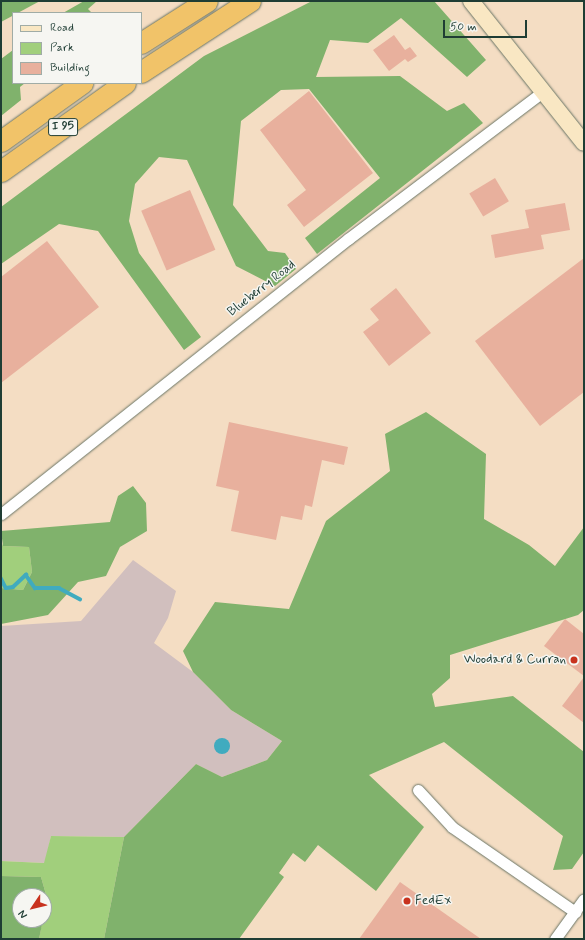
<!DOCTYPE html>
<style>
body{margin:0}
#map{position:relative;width:585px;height:940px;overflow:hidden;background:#f4ddc3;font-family:Mynerve,sans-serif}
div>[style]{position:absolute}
.industrial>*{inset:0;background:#d1bfbe}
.green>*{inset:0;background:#a1cf7c}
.forest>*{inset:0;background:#80b26c}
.water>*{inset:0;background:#40abbf}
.round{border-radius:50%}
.stream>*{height:3.5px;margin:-1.75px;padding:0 1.75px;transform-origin:1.75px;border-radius:1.75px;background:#40abbf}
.building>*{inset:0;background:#e8b09d;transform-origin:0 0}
.roads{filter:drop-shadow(0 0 1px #6a7566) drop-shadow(0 0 1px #6a7566)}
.street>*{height:11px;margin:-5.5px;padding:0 5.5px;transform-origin:5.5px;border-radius:5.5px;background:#fff}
.secondary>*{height:16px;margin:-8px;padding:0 8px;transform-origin:8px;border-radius:8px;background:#f9e7c3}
.highway>*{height:21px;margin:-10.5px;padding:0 10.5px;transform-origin:10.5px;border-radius:10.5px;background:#f1c369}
.dots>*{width:11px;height:11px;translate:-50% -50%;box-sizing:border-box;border:2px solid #f6f6f2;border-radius:50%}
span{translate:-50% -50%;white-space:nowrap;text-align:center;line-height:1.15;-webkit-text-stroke:3px #f6f6f2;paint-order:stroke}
.shield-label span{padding:1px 3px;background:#f6f6f2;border:1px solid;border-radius:3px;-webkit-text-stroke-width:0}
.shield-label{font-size:12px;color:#1f3d34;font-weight:700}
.street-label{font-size:13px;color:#1f3d34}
.poi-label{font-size:13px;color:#1f3d34}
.right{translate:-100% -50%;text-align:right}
.left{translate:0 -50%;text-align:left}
.frame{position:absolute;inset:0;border:2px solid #1f3d34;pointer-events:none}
.legend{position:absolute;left:12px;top:12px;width:130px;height:72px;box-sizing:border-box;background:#f6f6f2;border:1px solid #a0aca6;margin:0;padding:5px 7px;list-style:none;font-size:12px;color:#1f3d34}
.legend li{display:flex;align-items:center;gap:8px;height:20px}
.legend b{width:20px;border:1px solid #a0aca6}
.north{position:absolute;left:12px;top:888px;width:40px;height:40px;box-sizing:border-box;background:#f6f6f2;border:1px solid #a0aca6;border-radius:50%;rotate:235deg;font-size:11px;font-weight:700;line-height:16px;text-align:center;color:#1f3d34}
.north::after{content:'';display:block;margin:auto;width:14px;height:18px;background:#c8321e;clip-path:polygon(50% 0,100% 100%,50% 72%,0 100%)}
.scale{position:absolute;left:443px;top:20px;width:84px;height:18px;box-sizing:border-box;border:2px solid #1f3d34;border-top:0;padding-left:5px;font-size:12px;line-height:14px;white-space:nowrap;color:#1f3d34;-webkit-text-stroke:3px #f6f6f2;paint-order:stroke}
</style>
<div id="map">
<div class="industrial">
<div style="clip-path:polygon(133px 560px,176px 591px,168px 618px,154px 643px,193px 672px,231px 710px,282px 741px,267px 760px,222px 777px,196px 764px,124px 837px,51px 836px,45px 863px,1px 861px,1px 626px,81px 621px)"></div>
</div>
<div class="green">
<div style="clip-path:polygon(1px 541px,3px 546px,29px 547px,32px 572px,23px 590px,1px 588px)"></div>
<div style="clip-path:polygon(51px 836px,124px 837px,104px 939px,39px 939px,47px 898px,41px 877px,1px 876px,1px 861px,44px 863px)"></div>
</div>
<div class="forest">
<div style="clip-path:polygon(1px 1px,40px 1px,1px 22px)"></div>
<div style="clip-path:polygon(84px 1px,97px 1px,88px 9px,92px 13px,63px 13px)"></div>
<div style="clip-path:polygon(312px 1px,434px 1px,486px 60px,467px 77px,401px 18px,368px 43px,330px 40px,316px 77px,400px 76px,447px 111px,464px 103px,483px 123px,317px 254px,305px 238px,380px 178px,309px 89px,281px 90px,241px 121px,233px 205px,268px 251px,285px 253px,296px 269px,275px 286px,236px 266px,187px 160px,159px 157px,135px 184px,129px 221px,139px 253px,201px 337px,184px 350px,98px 231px,59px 224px,1px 264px,1px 207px,204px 56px)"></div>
<div style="clip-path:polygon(13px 50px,13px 83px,25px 83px,20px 87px,21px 100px,1px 116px,1px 59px)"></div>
<div style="clip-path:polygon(426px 412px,486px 454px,484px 519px,529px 545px,555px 566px,584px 527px,584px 610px,578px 615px,450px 655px,450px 678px,432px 694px,435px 707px,513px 696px,584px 752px,584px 852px,572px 869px,553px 870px,563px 836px,444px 742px,369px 775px,424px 827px,376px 891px,318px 845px,305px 862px,293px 853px,279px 873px,284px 877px,239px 939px,104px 939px,124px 837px,196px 764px,222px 777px,267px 760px,282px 741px,231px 710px,193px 672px,183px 651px,215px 602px,289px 609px,326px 521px,390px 471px,385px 434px)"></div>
<div style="clip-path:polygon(133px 486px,146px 503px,147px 531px,120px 547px,106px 576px,78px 582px,48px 615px,1px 624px,1px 588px,23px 590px,32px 572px,29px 547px,3px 546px,1px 531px,110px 522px,118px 496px)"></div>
<div style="clip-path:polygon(1px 876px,41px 877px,47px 898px,44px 914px,44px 896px,20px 896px,20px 920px,43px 920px,39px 939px,1px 939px)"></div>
</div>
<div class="water">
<div class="round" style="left:214px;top:738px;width:16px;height:16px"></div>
</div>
<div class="stream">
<div style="left:1px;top:578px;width:11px;rotate:63deg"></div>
<div style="left:6px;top:588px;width:7px;rotate:-8deg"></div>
<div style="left:13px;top:587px;width:18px;rotate:-43deg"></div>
<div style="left:26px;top:575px;width:16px;rotate:55deg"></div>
<div style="left:35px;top:588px;width:24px"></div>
<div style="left:59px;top:588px;width:24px;rotate:28deg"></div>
</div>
<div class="building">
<div style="clip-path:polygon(394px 35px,405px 50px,410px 47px,417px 56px,408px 62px,405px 59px,389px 71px,373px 50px)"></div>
<div style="clip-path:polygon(309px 91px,373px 173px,304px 227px,287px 205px,306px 190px,260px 130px)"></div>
<div style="left:495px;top:178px;width:27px;height:30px;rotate:59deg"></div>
<div style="left:190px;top:190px;width:65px;height:53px;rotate:67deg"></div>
<div style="clip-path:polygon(565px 203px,570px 230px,541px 235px,544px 249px,495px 258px,491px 235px,529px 228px,525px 210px)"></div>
<div style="clip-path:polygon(47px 241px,99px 307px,1px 383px,1px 277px)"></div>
<div style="clip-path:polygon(584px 258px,584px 392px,540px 426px,475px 341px)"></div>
<div style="clip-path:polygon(396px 288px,431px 333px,389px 366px,363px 332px,379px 320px,370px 309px)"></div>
<div style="clip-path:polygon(229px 422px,348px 447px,344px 465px,322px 460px,312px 507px,305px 505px,302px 520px,281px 516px,276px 540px,231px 531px,239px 491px,216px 486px)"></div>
<div style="clip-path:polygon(565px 619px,584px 634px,584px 676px,544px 646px)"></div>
<div style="clip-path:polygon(584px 677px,584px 723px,562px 706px)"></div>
<div style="clip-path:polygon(400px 882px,481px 939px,359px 939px)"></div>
</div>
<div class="roads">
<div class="street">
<div style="left:1px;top:514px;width:443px;rotate:-38.4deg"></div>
<div style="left:348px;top:239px;width:246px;rotate:-37.1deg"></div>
<div style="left:418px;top:790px;width:50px;rotate:47.4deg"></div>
<div style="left:452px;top:827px;width:150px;rotate:34.6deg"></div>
<div style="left:555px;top:939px;width:49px;rotate:-54.1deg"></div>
</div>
<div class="secondary">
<div style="left:471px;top:1px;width:181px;rotate:51.5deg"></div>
</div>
<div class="highway">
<div style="left:141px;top:43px;width:78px;rotate:-32.5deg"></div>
<div style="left:141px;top:72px;width:130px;rotate:-33.1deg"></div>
<div style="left:1px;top:141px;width:100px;rotate:-35.6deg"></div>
<div style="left:1px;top:171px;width:152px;rotate:-35.4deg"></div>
</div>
</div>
<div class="dots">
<div style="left:574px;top:660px;background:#c8321e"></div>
<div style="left:407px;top:901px;background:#c8321e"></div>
</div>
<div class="shield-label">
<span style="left:63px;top:127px">I 95</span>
</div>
<div class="street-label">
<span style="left:262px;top:289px;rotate:-38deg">Blueberry Road</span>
</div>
<div class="poi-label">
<span class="right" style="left:566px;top:660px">Woodard &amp; Curran</span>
<span class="left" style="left:415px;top:901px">FedEx</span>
</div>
<div class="frame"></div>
<ul class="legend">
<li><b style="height:5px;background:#f9e7c3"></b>Road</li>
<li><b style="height:11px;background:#a1cf7c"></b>Park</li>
<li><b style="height:11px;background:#e8b09d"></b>Building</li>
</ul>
<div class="north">N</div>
<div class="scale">50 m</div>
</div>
